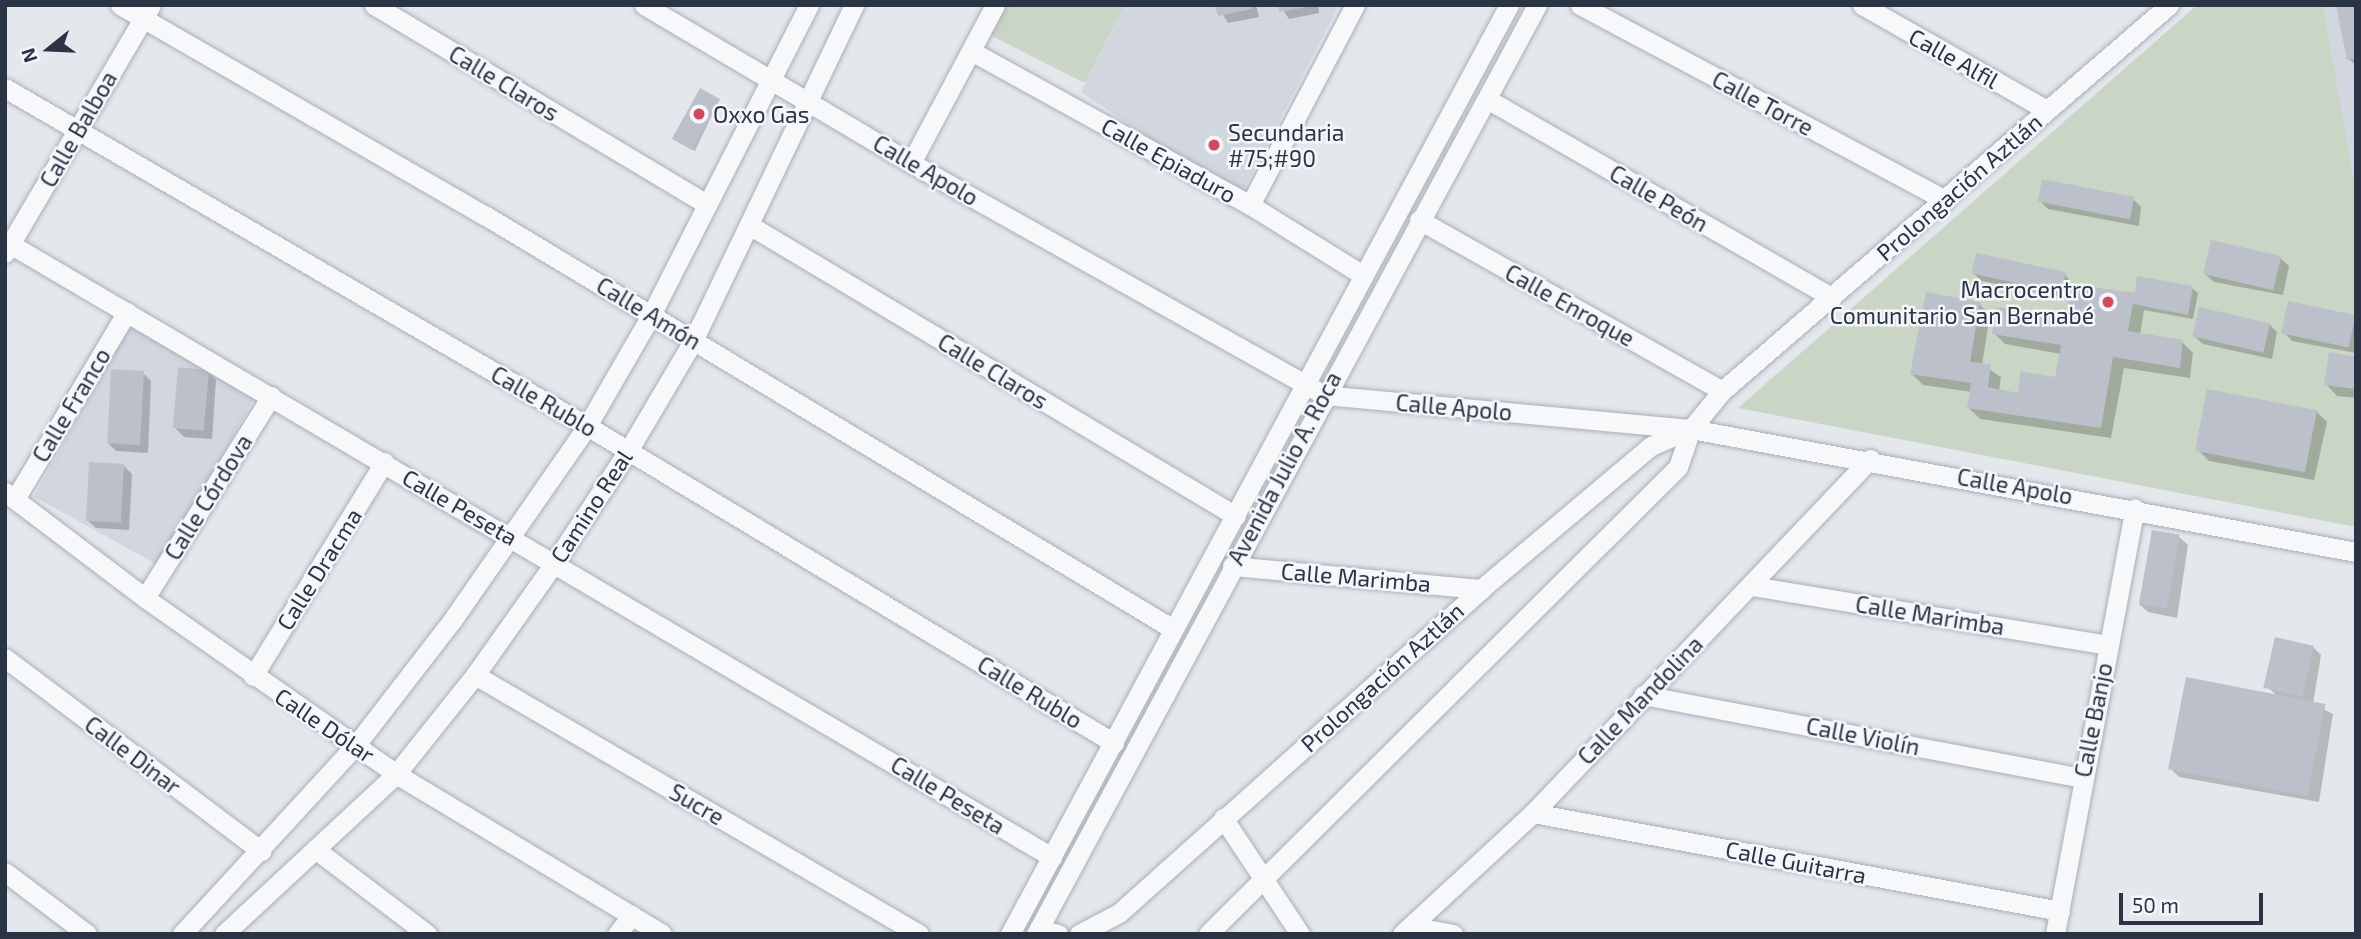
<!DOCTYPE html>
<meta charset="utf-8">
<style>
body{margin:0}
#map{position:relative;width:2361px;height:939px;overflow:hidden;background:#e4e7ec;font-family:"Exo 2",sans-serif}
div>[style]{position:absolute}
.built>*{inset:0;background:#d2d6de;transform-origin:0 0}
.green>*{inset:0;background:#c9d6c5}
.shadow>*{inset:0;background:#0003}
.building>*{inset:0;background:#bbc0ca;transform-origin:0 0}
.roads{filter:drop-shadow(0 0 2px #a9aeb7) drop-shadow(0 0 2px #a9aeb7)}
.minor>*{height:19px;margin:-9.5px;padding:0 9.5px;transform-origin:9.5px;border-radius:9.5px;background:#f7f8fa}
.dots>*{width:19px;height:19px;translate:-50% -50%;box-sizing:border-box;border:4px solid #f4f6f9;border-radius:50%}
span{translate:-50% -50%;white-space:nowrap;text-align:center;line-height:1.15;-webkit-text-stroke:5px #f4f6f9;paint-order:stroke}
.street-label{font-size:23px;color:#2b3445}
.poi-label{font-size:23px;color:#2b3445}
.left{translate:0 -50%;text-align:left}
.right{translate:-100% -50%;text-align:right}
.frame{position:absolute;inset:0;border:7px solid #2b3445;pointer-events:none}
.north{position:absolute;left:14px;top:14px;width:70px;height:70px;-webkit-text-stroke:5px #f4f6f9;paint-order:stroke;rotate:252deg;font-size:19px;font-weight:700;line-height:28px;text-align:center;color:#2b3445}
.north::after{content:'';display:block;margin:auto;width:24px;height:32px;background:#2b3445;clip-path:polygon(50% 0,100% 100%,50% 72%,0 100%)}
.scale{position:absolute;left:2119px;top:893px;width:144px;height:32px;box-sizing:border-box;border:4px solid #2b3445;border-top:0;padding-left:9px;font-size:21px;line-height:24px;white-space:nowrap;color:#2b3445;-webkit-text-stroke:5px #f4f6f9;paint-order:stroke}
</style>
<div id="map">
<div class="built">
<div style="clip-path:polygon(1125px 5px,1339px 5px,1239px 199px,1081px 92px)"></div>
<div style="clip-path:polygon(2323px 5px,2356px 5px,2356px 195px,2355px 195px)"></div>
<div style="left:129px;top:325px;width:145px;height:196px;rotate:29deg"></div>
</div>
<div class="green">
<div style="clip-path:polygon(1005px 5px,1125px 5px,1085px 83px,990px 35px)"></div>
<div style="clip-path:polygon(2197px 5px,2323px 5px,2356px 195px,2356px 527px,1738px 408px)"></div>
</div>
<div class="shadow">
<div style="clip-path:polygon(1217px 5px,1256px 5px,1259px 17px,1228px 23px)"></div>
<div style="clip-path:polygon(1280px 5px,1318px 5px,1319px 13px,1289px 19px)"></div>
<div style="clip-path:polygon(2356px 5px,2356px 66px,2349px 59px)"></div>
<div style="clip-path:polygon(719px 100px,695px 151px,676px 141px)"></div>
<div style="clip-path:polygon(2133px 199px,2141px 207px,2139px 226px,2048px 209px,2040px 201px)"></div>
<div style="clip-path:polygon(2280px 258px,2289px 266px,2283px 295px,2214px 282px,2205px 274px)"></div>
<div style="clip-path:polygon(1973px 273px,2065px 274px,2073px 286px,2136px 295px,2192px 288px,2198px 293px,2193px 319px,2144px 310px,2140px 335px,2182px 342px,2193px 353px,2190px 378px,2124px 368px,2111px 438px,1980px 419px,1969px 408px,1972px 392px,1923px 385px,1912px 374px,1979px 304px,1990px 315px,1982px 365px,2001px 377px,1999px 391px,2020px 395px,2057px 380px,2061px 354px,2005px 344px,1994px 333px,2068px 319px,2071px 299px,1982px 281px)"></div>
<div style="clip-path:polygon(2356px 317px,2356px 353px,2292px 341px,2284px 332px)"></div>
<div style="clip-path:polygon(2269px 324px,2277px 332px,2272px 359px,2203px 344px,2194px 336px)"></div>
<div style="clip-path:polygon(2356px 358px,2356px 398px,2337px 396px,2326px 384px)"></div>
<div style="clip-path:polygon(208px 372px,216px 380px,212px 439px,184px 437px,176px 429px)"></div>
<div style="clip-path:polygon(143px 373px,151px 381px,148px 453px,116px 451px,108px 443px)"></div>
<div style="clip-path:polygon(2316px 411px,2327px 422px,2314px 480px,2209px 461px,2198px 450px)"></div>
<div style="clip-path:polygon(124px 466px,132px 474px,129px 530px,96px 528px,87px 520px)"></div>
<div style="clip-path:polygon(2179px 537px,2188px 545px,2177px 618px,2148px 612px,2139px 604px)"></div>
<div style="clip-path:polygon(2313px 647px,2321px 655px,2313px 704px,2333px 714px,2319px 802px,2179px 777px,2171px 769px,2278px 697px,2269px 688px)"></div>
</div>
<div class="building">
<div style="clip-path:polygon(1215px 5px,1251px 5px,1252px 9px,1218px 16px)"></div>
<div style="clip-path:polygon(1278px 5px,1306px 5px,1307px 7px,1279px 12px)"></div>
<div style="clip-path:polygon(2336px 5px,2356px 5px,2356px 58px,2347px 60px)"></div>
<div style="left:700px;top:88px;width:23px;height:58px;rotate:29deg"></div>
<div style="left:2042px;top:179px;width:94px;height:23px;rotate:11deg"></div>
<div style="left:2211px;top:240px;width:72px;height:35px;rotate:13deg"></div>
<div style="left:1976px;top:253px;width:92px;height:21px;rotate:12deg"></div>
<div style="clip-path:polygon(2137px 276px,2193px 286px,2188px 315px,2133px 304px,2128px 331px,2183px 340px,2180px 368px,2113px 357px,2101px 428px,1967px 408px,1971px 383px,1910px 374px,1926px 292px,1980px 302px,1970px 362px,1991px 364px,1988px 387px,2018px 393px,2020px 371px,2055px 377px,2061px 345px,1992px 334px,1996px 307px,2067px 317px,2071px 284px,2135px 293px)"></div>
<div style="left:2288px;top:301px;width:69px;height:33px;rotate:12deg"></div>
<div style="left:2199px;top:307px;width:73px;height:30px;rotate:13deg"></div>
<div style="clip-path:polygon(2329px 352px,2356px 357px,2356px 389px,2324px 385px)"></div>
<div style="left:209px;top:370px;width:61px;height:31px;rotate:95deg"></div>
<div style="left:144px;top:371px;width:74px;height:33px;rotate:93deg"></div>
<div style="left:2207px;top:389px;width:112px;height:63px;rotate:11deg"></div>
<div style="left:89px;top:462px;width:35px;height:59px;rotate:3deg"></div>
<div style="left:2152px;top:530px;width:28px;height:75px;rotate:10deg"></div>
<div style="left:2275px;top:637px;width:40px;height:52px;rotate:13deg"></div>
<div style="left:2186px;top:677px;width:142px;height:94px;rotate:11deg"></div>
</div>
<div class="roads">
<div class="minor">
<div style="left:120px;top:5px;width:422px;rotate:30deg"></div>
<div style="left:486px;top:216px;width:802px;rotate:31.01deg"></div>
<div style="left:374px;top:5px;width:388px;rotate:30.9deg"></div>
<div style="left:644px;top:5px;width:310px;rotate:30.6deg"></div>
<div style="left:911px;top:163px;width:474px;rotate:29.3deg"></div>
<div style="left:1324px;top:395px;width:369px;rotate:5.3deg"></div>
<div style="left:1691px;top:429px;width:676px;rotate:10.48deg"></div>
<div style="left:1580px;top:5px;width:414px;rotate:28.1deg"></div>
<div style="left:1862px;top:5px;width:213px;rotate:29.6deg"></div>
<div style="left:971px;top:51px;width:319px;rotate:28.9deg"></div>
<div style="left:1250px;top:205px;width:133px;rotate:31.8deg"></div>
<div style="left:5px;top:88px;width:673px;rotate:30.15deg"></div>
<div style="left:587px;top:426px;width:615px;rotate:31.03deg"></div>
<div style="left:1487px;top:99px;width:398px;rotate:29.9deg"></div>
<div style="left:911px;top:163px;width:179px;rotate:-62deg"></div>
<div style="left:1250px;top:205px;width:226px;rotate:-62.3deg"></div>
<div style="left:1419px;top:220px;width:348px;rotate:29.4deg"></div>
<div style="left:749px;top:225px;width:567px;rotate:30.86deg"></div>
<div style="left:10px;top:244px;width:1209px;rotate:30.47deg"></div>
<div style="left:5px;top:253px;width:288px;rotate:-59.5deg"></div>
<div style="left:5px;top:492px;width:176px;rotate:37.1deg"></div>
<div style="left:145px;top:598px;width:307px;rotate:35deg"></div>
<div style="left:396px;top:774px;width:310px;rotate:31deg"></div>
<div style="left:15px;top:499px;width:218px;rotate:-59.1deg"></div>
<div style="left:1232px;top:566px;width:250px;rotate:5.3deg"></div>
<div style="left:1752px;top:586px;width:360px;rotate:9.4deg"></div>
<div style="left:145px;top:598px;width:238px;rotate:-58deg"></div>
<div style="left:5px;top:658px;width:321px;rotate:37deg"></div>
<div style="left:475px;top:675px;width:514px;rotate:30.26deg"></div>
<div style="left:253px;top:676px;width:251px;rotate:-58.5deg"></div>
<div style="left:1643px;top:695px;width:447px;rotate:10.7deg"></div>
<div style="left:1533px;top:813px;width:536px;rotate:10.53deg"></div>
<div style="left:1223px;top:818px;width:139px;rotate:56.4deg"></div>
<div style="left:315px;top:849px;width:141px;rotate:37.2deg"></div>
<div style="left:5px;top:872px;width:103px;rotate:37.1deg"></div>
<div style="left:1411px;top:926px;width:43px;rotate:10.8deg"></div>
<div style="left:1039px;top:929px;width:20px;rotate:15deg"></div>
<div style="left:182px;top:934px;width:255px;rotate:-47.4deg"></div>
<div style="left:355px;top:746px;width:157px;rotate:-52.3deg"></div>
<div style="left:451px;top:622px;width:239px;rotate:-55.2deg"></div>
<div style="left:587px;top:426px;width:128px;rotate:-60deg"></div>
<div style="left:651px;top:315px;width:348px;rotate:-63deg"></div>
<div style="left:224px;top:934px;width:235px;rotate:-42.9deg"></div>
<div style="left:396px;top:774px;width:127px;rotate:-51.4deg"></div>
<div style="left:475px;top:675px;width:138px;rotate:-54.7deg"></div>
<div style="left:555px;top:562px;width:133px;rotate:-56.7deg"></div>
<div style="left:628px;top:451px;width:128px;rotate:-59.4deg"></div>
<div style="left:693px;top:341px;width:373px;rotate:-64.4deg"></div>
<div style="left:617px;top:934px;width:24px;rotate:-52deg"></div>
<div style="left:1010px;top:934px;width:1055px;rotate:-61.76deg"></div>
<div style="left:1036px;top:934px;width:1055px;rotate:-61.66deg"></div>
<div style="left:1079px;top:934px;width:45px;rotate:-27.7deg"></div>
<div style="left:1119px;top:913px;width:486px;rotate:-41.8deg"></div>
<div style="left:1481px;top:589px;width:222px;rotate:-40.1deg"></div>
<div style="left:1651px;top:446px;width:40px;rotate:-23.4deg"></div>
<div style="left:1208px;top:934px;width:663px;rotate:-44.82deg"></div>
<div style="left:1678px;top:467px;width:40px;rotate:-71.1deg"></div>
<div style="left:1691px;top:429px;width:49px;rotate:-50.8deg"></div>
<div style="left:1722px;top:391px;width:591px;rotate:-40.81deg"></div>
<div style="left:1402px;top:934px;width:178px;rotate:-42.7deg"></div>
<div style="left:1533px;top:813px;width:489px;rotate:-46.4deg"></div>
<div style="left:2055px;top:934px;width:433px;rotate:-79.4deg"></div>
</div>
</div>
<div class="dots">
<div style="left:699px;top:114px;background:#d1495b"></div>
<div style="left:1214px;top:145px;background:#d1495b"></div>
<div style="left:2108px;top:302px;background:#d1495b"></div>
</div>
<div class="street-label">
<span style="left:1954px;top:58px;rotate:29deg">Calle Alfil</span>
<span style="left:504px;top:83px;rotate:31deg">Calle Claros</span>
<span style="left:1763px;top:103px;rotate:28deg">Calle Torre</span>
<span style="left:78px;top:129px;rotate:-60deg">Calle Balboa</span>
<span style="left:1169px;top:160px;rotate:29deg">Calle Epiaduro</span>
<span style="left:926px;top:170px;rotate:30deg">Calle Apolo</span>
<span style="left:1959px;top:187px;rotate:-41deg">Prolongación Aztlán</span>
<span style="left:1659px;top:198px;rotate:30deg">Calle Peón</span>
<span style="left:1570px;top:305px;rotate:29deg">Calle Enroque</span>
<span style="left:649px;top:313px;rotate:31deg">Calle Amón</span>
<span style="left:993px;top:371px;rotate:31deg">Calle Claros</span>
<span style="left:544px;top:401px;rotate:30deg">Calle Rublo</span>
<span style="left:71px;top:405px;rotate:-59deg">Calle Franco</span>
<span style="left:1454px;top:407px;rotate:5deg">Calle Apolo</span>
<span style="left:1284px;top:468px;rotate:-62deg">Avenida Julio A. Roca</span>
<span style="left:2015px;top:486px;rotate:10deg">Calle Apolo</span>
<span style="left:208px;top:497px;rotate:-58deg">Calle Córdova</span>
<span style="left:591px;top:506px;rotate:-57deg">Camino Real</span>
<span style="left:460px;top:507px;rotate:30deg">Calle Peseta</span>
<span style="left:319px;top:569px;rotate:-58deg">Calle Dracma</span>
<span style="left:1356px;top:577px;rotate:5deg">Calle Marimba</span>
<span style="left:1930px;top:615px;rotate:9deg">Calle Marimba</span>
<span style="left:1382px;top:677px;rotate:-42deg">Prolongación Aztlán</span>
<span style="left:1030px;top:692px;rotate:31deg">Calle Rublo</span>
<span style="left:1640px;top:700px;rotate:-46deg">Calle Mandolina</span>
<span style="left:2093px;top:720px;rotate:-79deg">Calle Banjo</span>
<span style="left:325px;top:725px;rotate:34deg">Calle Dólar</span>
<span style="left:1863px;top:736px;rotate:11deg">Calle Violín</span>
<span style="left:133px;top:755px;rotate:37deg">Calle Dinar</span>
<span style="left:948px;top:795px;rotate:31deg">Calle Peseta</span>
<span style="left:697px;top:804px;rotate:30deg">Sucre</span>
<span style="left:1796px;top:862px;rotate:11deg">Calle Guitarra</span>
</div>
<div class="poi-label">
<span class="left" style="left:713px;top:114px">Oxxo Gas</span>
<span class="left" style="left:1228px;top:145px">Secundaria<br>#75;#90</span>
<span class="right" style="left:2094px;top:302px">Macrocentro<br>Comunitario San Bernabé</span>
</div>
<div class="frame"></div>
<div class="north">N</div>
<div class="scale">50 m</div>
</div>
